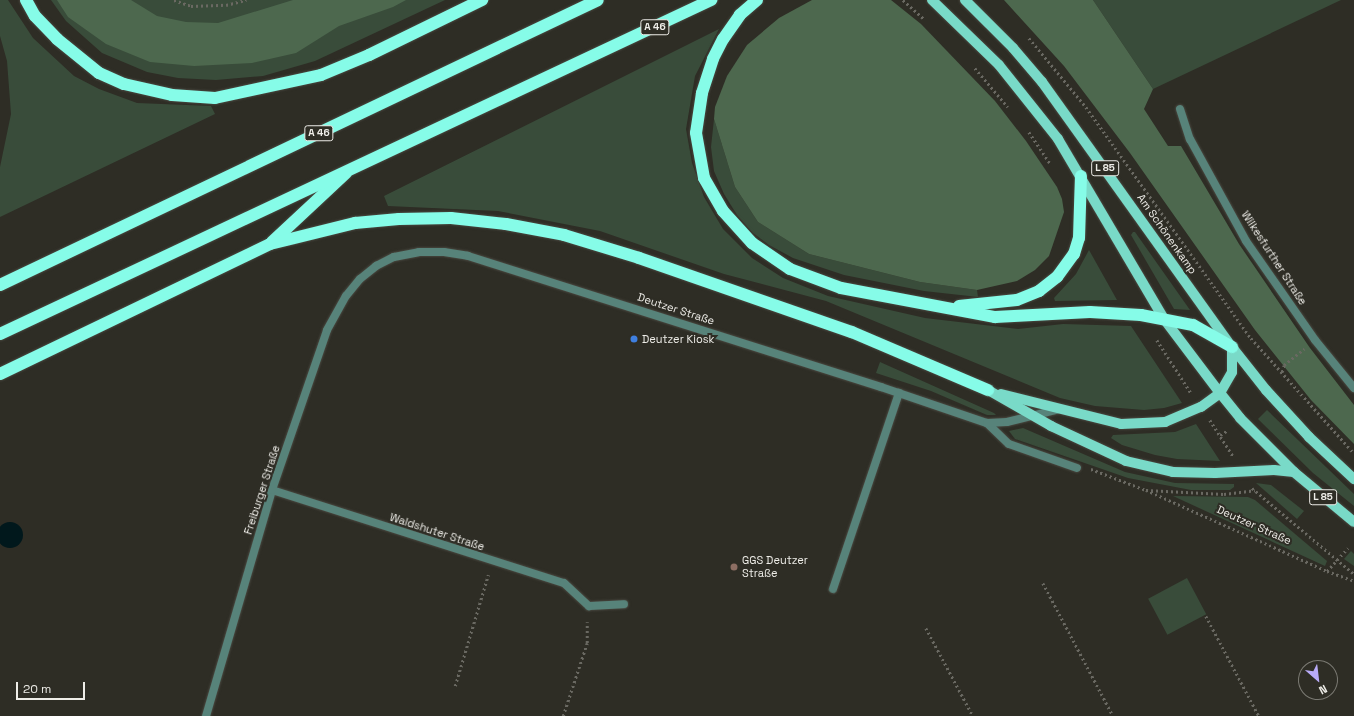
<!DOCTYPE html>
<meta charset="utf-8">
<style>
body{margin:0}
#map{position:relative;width:1354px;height:716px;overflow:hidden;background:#2e2d25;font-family:"Space Grotesk",sans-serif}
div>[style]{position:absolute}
.green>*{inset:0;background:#394c3a;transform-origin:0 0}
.forest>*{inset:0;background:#4d684e}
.water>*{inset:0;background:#01181c}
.round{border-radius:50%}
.path>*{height:2.5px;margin-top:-1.25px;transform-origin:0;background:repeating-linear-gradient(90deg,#6a6962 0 2px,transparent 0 5px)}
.roads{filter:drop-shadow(0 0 1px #494840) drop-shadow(0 0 1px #494840)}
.lane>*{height:8px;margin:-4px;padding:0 4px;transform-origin:4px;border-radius:4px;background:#57837a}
.street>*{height:8px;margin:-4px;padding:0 4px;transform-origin:4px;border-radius:4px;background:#57837a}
.primary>*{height:10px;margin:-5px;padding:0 5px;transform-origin:5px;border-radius:5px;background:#79dac8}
.highway>*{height:12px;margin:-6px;padding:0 6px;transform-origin:6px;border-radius:6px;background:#86fce8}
.dots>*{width:11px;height:11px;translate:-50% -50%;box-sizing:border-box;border:2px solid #2e2d25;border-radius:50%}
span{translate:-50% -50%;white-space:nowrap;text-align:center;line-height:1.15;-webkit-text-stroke:4px #2e2d25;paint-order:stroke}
.shield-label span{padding:1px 3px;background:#2e2d25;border:1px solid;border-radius:3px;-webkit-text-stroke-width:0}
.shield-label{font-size:10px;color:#eeede8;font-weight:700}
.street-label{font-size:11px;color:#eeede8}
.poi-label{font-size:11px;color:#eeede8}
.left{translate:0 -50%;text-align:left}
.north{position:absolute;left:1298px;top:660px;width:40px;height:40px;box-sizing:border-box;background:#2e2d25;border:1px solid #7b7a73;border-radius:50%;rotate:152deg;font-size:11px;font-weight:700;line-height:16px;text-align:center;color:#eeede8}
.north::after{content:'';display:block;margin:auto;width:14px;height:18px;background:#b8abf7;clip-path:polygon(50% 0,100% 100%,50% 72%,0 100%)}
.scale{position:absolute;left:16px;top:682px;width:69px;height:18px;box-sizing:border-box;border:2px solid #eeede8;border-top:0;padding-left:5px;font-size:12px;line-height:14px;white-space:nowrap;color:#eeede8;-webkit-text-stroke:3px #2e2d25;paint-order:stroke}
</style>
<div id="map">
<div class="green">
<div style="clip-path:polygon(0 0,8px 0,33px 38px,74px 76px,99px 89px,137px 103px,211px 106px,215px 114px,0 217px,0 167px,11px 114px,7px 61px,0 36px)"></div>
<div style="clip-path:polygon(51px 0,445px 0,315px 61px,263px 76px,216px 80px,178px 78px,147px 72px,102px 53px,66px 21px)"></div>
<div style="clip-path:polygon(1093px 0,1341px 0,1153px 89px)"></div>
<div style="clip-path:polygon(719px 29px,695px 76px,686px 129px,692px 163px,704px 197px,723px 229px,752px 258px,783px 278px,828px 296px,925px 318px,1018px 329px,1063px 324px,1131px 326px,1182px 403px,1164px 408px,1144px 410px,1095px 406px,1060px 398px,826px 301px,724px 274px,600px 231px,498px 211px,388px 206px,384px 196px)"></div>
<div style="clip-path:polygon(714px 119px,735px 187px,758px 222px,809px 254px,920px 282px,977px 290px,978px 297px,924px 291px,844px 275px,793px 258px,769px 245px,753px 233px,737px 215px,724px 194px,714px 171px,711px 147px)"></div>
<div style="clip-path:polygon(1133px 232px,1135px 232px,1190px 310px,1174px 309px,1131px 235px)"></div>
<div style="clip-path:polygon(1089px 250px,1117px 300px,1055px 301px,1054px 298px,1076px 274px)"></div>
<div style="clip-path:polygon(880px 362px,994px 413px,996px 415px,987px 415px,931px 391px,876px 373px)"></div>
<div style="clip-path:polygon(1267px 410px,1354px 494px,1354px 506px,1313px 473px,1258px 419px)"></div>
<div style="clip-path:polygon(1196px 424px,1220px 461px,1177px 459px,1155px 455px,1122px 445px,1111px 438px,1113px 435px,1175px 432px)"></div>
<div style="clip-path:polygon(1023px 428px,1125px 472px,1175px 483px,1234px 484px,1234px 487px,1230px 490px,1191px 490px,1128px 478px,1015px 439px,1009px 431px)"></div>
<div style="clip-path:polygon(1256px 483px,1271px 485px,1304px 511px,1297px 519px)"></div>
<div style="clip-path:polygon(1173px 496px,1248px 497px,1255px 500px,1327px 561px,1325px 566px)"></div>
<div style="clip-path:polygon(1351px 551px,1354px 554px,1354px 566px,1344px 559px)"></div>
<div style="left:1187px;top:578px;width:41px;height:44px;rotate:62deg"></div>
</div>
<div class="forest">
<div style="clip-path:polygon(57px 0,131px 0,157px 16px,186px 22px,218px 23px,293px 0,406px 0,393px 7px,339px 26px,296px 53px,252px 63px,194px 66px,150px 62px,106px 44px,68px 17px)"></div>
<div style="clip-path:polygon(812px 0,891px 0,921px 24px,995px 101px,1026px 141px,1057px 187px,1062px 199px,1064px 212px,1049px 256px,1035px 270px,1017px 281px,977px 290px,920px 282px,809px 254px,758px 222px,735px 187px,714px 119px,715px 107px,727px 76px,747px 45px,779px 18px)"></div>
<div style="clip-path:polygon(1004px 0,1093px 0,1153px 89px,1144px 109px,1168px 146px,1181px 146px,1239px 244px,1310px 348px,1354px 405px,1354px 444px,1311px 400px,1255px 330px,1130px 153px,1064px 66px)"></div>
</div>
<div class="water">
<div class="round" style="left:-3px;top:522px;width:26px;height:26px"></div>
</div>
<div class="path">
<div style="left:174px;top:0;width:18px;rotate:19deg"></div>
<div style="left:191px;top:6px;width:35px;rotate:-2deg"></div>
<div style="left:226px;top:5px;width:21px;rotate:-14deg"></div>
<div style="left:903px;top:0;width:28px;rotate:42deg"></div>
<div style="left:1029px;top:38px;width:89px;rotate:50.4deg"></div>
<div style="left:1086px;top:107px;width:284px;rotate:54.5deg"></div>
<div style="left:1251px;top:338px;width:154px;rotate:48.2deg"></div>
<div style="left:975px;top:68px;width:51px;rotate:49.8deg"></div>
<div style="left:1029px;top:132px;width:37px;rotate:56deg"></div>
<div style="left:1157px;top:340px;width:63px;rotate:57.3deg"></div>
<div style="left:1282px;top:372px;width:7px;rotate:-74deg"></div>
<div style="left:1284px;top:365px;width:26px;rotate:-39deg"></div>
<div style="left:1210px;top:420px;width:43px;rotate:57.4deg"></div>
<div style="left:1220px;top:435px;width:9px;rotate:-32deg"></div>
<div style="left:1091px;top:469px;width:59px;rotate:20.9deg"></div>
<div style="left:1146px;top:490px;width:78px;rotate:2.9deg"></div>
<div style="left:1224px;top:494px;width:31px;rotate:-7deg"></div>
<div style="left:1252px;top:488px;width:133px;rotate:40.1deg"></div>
<div style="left:1146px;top:490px;width:198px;rotate:24.1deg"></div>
<div style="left:1327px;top:571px;width:29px;rotate:20deg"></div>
<div style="left:1327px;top:571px;width:31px;rotate:-48deg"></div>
<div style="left:1043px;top:583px;width:150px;rotate:62.2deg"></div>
<div style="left:1206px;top:616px;width:113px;rotate:62.1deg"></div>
<div style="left:926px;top:628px;width:100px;rotate:61.9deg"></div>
<div style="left:455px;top:686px;width:116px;rotate:-73.4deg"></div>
<div style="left:563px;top:716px;width:77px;rotate:-71.8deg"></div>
<div style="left:587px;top:643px;width:21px;rotate:-90deg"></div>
</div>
<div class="roads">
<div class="lane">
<div style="left:987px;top:423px;width:30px;rotate:44deg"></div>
<div style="left:1009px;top:444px;width:72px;rotate:19.4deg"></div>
<div style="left:833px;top:589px;width:207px;rotate:-71.4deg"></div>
<div style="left:589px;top:606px;width:35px;rotate:-3deg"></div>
</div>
<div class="street">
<div style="left:1180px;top:109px;width:32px;rotate:72deg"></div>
<div style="left:1190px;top:139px;width:116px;rotate:61.2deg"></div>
<div style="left:1246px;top:241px;width:121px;rotate:55.1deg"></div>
<div style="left:1315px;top:340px;width:62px;rotate:50.9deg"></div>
<div style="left:272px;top:490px;width:306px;rotate:17.7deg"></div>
<div style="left:564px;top:583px;width:34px;rotate:43deg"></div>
<div style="left:206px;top:716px;width:235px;rotate:-73.7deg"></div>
<div style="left:272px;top:490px;width:169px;rotate:-71deg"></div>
<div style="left:327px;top:330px;width:39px;rotate:-61deg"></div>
<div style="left:346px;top:296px;width:22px;rotate:-51deg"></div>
<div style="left:360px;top:279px;width:21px;rotate:-39deg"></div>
<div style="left:376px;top:266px;width:20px;rotate:-27deg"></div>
<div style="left:394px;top:257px;width:25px;rotate:-11deg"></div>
<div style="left:419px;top:252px;width:25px"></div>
<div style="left:444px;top:252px;width:24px;rotate:9deg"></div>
<div style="left:468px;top:256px;width:433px;rotate:17.6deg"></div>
<div style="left:881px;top:387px;width:112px;rotate:18.8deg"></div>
<div style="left:987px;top:423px;width:20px;rotate:-3deg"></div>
<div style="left:1007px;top:422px;width:55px;rotate:-13.8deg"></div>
</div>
<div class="primary">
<div style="left:932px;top:0;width:93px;rotate:44.1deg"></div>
<div style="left:999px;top:65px;width:95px;rotate:51.4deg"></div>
<div style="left:1058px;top:139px;width:209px;rotate:59.5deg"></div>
<div style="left:1164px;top:319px;width:93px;rotate:52.9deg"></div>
<div style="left:1220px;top:393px;width:32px;rotate:51deg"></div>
<div style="left:1240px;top:418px;width:76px;rotate:45deg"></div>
<div style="left:1294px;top:472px;width:78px;rotate:39.8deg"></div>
<div style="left:965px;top:0;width:68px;rotate:45deg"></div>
<div style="left:1013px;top:48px;width:45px;rotate:49.5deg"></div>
<div style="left:1042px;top:82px;width:326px;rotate:54.4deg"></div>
<div style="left:1232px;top:347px;width:55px;rotate:51.7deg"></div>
<div style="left:1266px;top:390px;width:64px;rotate:47.5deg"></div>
<div style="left:1309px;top:437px;width:62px;rotate:43deg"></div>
<div style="left:988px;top:390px;width:73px;rotate:29.7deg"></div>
<div style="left:1051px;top:426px;width:83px;rotate:25deg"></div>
<div style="left:1126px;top:461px;width:48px;rotate:13.2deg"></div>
<div style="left:1173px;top:472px;width:42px;rotate:1.4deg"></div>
<div style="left:1215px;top:473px;width:59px;rotate:-2.9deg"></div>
<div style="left:1274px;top:470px;width:20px;rotate:6deg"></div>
<div style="left:1001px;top:394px;width:124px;rotate:14deg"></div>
<div style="left:1121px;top:424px;width:44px;rotate:-2.6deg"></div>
<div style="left:1165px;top:422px;width:39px;rotate:-23deg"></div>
<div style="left:1201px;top:407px;width:24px;rotate:-36deg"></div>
<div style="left:1220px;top:393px;width:24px;rotate:-60deg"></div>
<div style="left:1232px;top:372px;width:25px;rotate:-90deg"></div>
</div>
<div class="highway">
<div style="left:26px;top:0;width:18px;rotate:61deg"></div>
<div style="left:35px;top:16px;width:32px;rotate:46deg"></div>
<div style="left:57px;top:39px;width:54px;rotate:39deg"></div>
<div style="left:99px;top:73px;width:27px;rotate:24deg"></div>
<div style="left:124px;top:84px;width:49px;rotate:12.9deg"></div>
<div style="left:172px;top:95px;width:43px;rotate:4deg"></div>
<div style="left:215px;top:98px;width:108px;rotate:-12.2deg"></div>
<div style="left:321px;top:75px;width:52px;rotate:-22.6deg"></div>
<div style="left:369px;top:55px;width:126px;rotate:-26deg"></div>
<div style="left:757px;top:0;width:23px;rotate:139deg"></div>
<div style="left:740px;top:15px;width:29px;rotate:125deg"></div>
<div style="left:723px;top:39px;width:22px;rotate:117deg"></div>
<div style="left:713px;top:59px;width:36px;rotate:108deg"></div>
<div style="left:702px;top:93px;width:40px;rotate:98.5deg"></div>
<div style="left:696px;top:133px;width:46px;rotate:79.9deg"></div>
<div style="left:704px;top:178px;width:38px;rotate:60deg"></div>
<div style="left:723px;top:211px;width:43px;rotate:47.8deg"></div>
<div style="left:752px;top:243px;width:46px;rotate:34.4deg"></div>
<div style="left:790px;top:269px;width:54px;rotate:20.4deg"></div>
<div style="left:841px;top:288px;width:157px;rotate:10.7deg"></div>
<div style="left:995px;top:317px;width:95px;rotate:-3deg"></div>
<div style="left:1090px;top:312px;width:51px;rotate:3.4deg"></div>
<div style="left:1141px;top:315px;width:53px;rotate:10.9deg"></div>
<div style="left:1193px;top:325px;width:45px;rotate:29.4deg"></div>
<div style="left:272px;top:242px;width:101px;rotate:-43deg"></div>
<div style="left:0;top:285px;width:662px;rotate:-25.48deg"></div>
<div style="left:959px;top:306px;width:58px;rotate:-5.9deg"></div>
<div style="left:1017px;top:300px;width:24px;rotate:-22deg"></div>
<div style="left:1039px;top:291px;width:23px;rotate:-38deg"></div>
<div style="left:1057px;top:277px;width:29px;rotate:-54deg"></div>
<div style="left:1074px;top:254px;width:17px;rotate:-73deg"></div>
<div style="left:1079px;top:238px;width:62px;rotate:-88.2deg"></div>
<div style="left:0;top:334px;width:786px;rotate:-25.16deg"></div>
<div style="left:0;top:374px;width:300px;rotate:-25.7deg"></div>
<div style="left:270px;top:244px;width:88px;rotate:-13.9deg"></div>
<div style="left:355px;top:223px;width:44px;rotate:-5.2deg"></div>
<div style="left:399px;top:219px;width:52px;rotate:-1.1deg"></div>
<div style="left:451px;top:218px;width:55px;rotate:6.2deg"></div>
<div style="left:506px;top:224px;width:59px;rotate:10.7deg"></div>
<div style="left:564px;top:235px;width:78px;rotate:17deg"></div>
<div style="left:639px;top:258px;width:225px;rotate:19.2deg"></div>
<div style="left:852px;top:332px;width:148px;rotate:23.1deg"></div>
</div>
</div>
<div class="dots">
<div style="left:634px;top:339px;background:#3f7fe0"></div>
<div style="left:734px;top:567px;background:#8d6e63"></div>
</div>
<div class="shield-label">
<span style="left:655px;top:27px">A 46</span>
<span style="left:319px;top:133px">A 46</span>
<span style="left:1105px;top:168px">L 85</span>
<span style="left:1323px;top:497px">L 85</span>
</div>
<div class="street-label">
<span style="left:1167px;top:234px;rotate:55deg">Am Schönenkamp</span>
<span style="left:1274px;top:258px;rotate:57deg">Wilkesfurther Straße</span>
<span style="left:676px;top:309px;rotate:18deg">Deutzer Straße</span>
<span style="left:262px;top:490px;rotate:-72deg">Freiburger Straße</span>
<span style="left:1254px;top:525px;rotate:24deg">Deutzer Straße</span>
<span style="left:437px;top:532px;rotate:18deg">Waldshuter Straße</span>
</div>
<div class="poi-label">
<span class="left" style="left:642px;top:339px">Deutzer Kiosk</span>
<span class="left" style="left:742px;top:567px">GGS Deutzer<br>Straße</span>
</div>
<div class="north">N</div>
<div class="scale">20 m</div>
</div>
